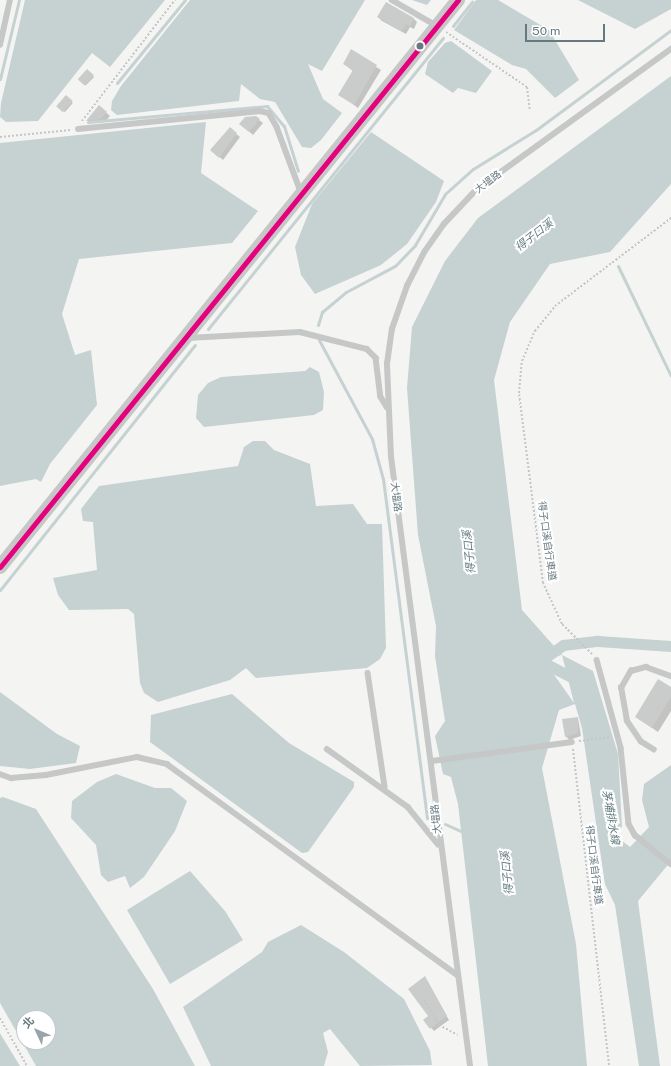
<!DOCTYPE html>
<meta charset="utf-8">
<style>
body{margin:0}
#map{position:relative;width:671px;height:1066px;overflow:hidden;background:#f4f4f3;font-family:"Public Sans","Noto Sans TC",sans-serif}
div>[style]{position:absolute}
.water>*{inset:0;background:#c6d1d2}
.shadow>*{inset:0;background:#0003;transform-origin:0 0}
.stream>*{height:3px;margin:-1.5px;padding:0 1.5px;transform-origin:1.5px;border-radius:1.5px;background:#c6d1d2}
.canal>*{height:11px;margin:-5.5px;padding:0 5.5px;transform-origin:5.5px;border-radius:5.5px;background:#c6d1d2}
.building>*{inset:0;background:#cacccc;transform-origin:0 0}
.path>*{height:2px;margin-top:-1px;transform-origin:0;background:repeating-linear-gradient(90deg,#c4c6c7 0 2px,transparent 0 4px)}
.service>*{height:5.5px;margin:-2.75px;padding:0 2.75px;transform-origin:2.75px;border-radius:2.75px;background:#c6c8c8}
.tertiary>*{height:14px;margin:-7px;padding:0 7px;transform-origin:7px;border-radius:7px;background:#c6c8c8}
.bus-1>*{height:5px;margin:-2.5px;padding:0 2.5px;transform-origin:2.5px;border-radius:2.5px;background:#e5007d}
.dots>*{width:11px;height:11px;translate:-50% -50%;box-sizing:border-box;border:2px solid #fff;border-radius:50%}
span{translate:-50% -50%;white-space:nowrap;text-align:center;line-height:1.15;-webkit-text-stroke:4px #fff;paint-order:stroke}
.street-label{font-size:10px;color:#667981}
.water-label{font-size:11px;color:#617b7e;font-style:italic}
.north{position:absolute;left:16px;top:1010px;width:40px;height:40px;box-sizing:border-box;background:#fff;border:1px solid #c2c9cd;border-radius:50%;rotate:314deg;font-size:11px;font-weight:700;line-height:16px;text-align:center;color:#667981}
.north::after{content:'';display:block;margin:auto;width:14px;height:18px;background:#98a4a9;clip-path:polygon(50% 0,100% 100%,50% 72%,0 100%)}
.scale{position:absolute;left:525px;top:24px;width:80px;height:18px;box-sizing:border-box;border:2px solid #667981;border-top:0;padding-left:5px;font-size:12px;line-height:14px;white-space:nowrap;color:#667981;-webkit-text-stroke:3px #fff;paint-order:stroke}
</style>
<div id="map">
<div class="water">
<div style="clip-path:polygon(25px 0,165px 0,110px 67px,92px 53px,38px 121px,6px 122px,0 117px,1px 103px)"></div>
<div style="clip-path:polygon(190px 0,365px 0,322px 71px,308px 64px,323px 99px,342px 113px,321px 140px,311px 148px,302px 147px,275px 102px,260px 99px,241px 84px,239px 101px,117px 115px,111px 110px,112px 101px,121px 86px)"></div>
<div style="clip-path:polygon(412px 0,431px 0,427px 5px)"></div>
<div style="clip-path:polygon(476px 0,498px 0,549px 30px,579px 80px,555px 98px,526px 69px,512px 65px,454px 30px)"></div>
<div style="clip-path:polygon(578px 0,671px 0,671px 9px,635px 29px)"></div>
<div style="clip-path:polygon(451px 41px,492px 71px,476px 93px,458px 88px,453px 93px,425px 74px,428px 62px,445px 43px)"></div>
<div style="clip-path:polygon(evenodd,671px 76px,671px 184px,610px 252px,550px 264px,510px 322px,494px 380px,522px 610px,562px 655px,593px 671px,618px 754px,622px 826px,617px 837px,630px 847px,649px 827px,642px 800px,644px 784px,671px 765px,671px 861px,638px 901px,660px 1066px,639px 1066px,615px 905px,605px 884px,582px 728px,575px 704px,559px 710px,542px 768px,576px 944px,587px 1066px,488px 1066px,458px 804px,451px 777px,443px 774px,435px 736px,445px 721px,435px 656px,436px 626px,418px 535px,407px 388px,412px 327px,445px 261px,478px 218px,671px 76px,562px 655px,574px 703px,543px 659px,562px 655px)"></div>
<div style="clip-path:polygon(206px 122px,201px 173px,258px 211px,232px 243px,79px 259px,62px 314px,75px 355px,91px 350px,97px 405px,50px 464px,41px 482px,36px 479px,0 486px,0 143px)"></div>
<div style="clip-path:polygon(371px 132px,444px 181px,436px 202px,407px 244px,381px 265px,315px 294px,301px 275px,295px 247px,312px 204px)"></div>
<div style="clip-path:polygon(310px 367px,319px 372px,324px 392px,323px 410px,314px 415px,204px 427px,196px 418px,198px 395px,208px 383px,221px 377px,305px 371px)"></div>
<div style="clip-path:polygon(253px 441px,265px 441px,274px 450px,310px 464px,316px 506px,353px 504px,367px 524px,382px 524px,386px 648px,380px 659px,367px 668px,256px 678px,246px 668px,230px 680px,158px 702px,144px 693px,140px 683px,134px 614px,128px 609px,69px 610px,58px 595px,53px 578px,97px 570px,93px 522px,83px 521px,81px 509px,99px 486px,238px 466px,244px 447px)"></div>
<div style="clip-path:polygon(0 692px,57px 734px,80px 746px,76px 763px,30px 769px,0 766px)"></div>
<div style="clip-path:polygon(232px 694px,289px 743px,354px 782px,354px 787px,308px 852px,302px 853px,150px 742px,151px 715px)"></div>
<div style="clip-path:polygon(116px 774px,155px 788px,171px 788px,187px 801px,175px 831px,144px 877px,130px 888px,125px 876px,108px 882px,101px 875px,96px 845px,71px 818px,72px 801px,97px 782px)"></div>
<div style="clip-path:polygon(evenodd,3px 797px,36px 809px,153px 989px,195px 1066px,36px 1066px,0 1003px,0 798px,3px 797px,24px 1018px,48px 1018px,48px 1042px,24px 1042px,24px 1018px)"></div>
<div style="clip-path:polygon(190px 871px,225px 911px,243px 940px,170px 984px,127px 910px)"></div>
<div style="clip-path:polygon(301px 925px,344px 952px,404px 999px,430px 1051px,432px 1065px,360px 1066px,330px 1029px,323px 1033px,328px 1052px,324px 1066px,211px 1066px,183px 1007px,262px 952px,268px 942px)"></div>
<div style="clip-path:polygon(0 1033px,1px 1035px,20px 1066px,0 1066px)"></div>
</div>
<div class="shadow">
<div style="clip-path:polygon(386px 3px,414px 19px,417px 22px,414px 29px,410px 27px,406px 34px,382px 21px,378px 17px)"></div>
<div style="clip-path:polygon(351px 51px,381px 70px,358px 108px,339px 94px,353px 71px,344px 64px)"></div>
<div style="left:87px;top:70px;width:10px;height:12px;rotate:45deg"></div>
<div style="left:66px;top:97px;width:9px;height:12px;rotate:41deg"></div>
<div style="clip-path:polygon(99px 106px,110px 116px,105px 122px,90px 123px,87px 120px)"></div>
<div style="clip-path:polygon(255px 117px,263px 123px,253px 135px,244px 127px)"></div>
<div style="clip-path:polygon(230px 129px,240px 137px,223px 160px,215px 153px)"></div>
<div style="clip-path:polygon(671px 689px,671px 711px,658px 732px,636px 717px)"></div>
<div style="clip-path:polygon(578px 718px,581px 736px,569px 740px,566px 736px)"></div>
<div style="clip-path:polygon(425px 978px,449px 1020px,434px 1031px,425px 1020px,430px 1016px)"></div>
</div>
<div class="stream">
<div style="left:453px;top:26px;width:31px;rotate:-52deg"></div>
<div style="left:0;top:79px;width:81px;rotate:-76.5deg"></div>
<div style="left:117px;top:83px;width:107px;rotate:-50.7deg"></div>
<div style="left:88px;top:122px;width:180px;rotate:-5.1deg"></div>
<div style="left:267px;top:106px;width:26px;rotate:50deg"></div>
<div style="left:284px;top:126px;width:47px;rotate:72.7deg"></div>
<div style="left:618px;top:266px;width:122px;rotate:64.3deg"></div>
<div style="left:318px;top:325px;width:14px;rotate:-73deg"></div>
<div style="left:322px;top:312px;width:31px;rotate:-40deg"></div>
<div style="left:346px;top:292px;width:55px;rotate:-28deg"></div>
<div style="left:395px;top:266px;width:29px;rotate:-46deg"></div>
<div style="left:415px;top:245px;width:59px;rotate:-59.5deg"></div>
<div style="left:445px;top:194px;width:38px;rotate:-42deg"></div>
<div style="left:473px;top:169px;width:74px;rotate:-31.8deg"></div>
<div style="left:536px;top:130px;width:168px;rotate:-36.5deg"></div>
<div style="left:208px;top:329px;width:374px;rotate:-51.1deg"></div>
<div style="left:319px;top:340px;width:112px;rotate:61.8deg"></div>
<div style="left:372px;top:439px;width:41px;rotate:74.6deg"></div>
<div style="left:383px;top:479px;width:342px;rotate:82.6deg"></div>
<div style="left:0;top:590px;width:313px;rotate:-51.5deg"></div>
<div style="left:445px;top:824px;width:20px;rotate:24deg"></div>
</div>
<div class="canal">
<div style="left:529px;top:655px;width:56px;rotate:27.5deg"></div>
<div style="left:546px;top:657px;width:21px;rotate:-35deg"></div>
<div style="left:563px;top:645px;width:35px;rotate:-7deg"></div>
<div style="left:598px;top:641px;width:73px;rotate:3.9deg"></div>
</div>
<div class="building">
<div style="clip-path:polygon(386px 2px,414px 18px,410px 26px,406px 24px,402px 31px,377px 17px)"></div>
<div style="clip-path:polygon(351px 49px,377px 65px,354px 105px,338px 95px,353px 70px,343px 64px)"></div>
<div style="left:87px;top:69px;width:9px;height:14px;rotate:41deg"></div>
<div style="left:66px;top:95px;width:9px;height:15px;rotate:41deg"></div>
<div style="clip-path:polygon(99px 105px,107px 112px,101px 119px,86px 121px)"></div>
<div style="clip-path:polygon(256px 116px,260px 119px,249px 132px,239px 124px,245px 117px)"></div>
<div style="clip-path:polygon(230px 127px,237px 133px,219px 158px,210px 150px)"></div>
<div style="clip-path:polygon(658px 679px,671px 687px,671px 697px,652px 728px,635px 717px)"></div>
<div style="clip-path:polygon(578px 717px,578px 733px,565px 737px,562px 719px)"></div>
<div style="clip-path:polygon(425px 976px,447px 1016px,430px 1029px,423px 1020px,428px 1016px,408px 989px)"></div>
</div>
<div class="path">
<div style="left:446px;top:32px;width:98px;rotate:34.2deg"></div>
<div style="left:527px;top:87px;width:24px;rotate:83deg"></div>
<div style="left:82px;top:121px;width:153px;rotate:-52.5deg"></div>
<div style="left:0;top:137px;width:71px;rotate:-5.6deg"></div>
<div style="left:592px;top:654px;width:42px;rotate:-135deg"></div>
<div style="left:562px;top:624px;width:45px;rotate:-114.9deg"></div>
<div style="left:543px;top:583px;width:192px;rotate:-97.2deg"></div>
<div style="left:519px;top:393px;width:32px;rotate:-85deg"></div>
<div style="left:522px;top:361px;width:33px;rotate:-67deg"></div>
<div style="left:535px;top:331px;width:32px;rotate:-51deg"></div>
<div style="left:555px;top:306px;width:146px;rotate:-37.2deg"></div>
<div style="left:579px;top:741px;width:32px;rotate:-7deg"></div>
<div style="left:573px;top:749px;width:319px;rotate:83.5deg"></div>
<div style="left:424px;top:1000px;width:29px;rotate:59deg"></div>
<div style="left:439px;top:1025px;width:21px;rotate:28deg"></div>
<div style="left:0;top:1018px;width:55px;rotate:60.6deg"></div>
</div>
<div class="service">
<div style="left:392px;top:0;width:52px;rotate:30deg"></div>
<div style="left:0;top:45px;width:46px;rotate:-77.5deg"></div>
<div style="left:78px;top:129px;width:183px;rotate:-5.6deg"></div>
<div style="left:260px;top:111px;width:9px;rotate:13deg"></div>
<div style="left:269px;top:113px;width:16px;rotate:60deg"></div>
<div style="left:277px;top:127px;width:69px;rotate:69.7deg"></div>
<div style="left:188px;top:338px;width:112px;rotate:-3.1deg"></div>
<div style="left:300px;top:332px;width:69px;rotate:14.2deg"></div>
<div style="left:367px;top:349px;width:13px;rotate:45deg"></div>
<div style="left:376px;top:358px;width:39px;rotate:83deg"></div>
<div style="left:381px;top:397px;width:12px;rotate:59deg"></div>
<div style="left:597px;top:660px;width:91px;rotate:74.7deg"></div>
<div style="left:621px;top:748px;width:76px;rotate:84deg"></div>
<div style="left:629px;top:824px;width:13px;rotate:61deg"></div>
<div style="left:635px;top:835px;width:46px;rotate:38.9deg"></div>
<div style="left:368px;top:673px;width:115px;rotate:81.5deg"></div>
<div style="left:327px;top:749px;width:100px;rotate:35.6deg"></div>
<div style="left:408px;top:807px;width:48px;rotate:51deg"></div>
<div style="left:654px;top:750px;width:15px;rotate:-148deg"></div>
<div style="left:641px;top:742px;width:25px;rotate:-124deg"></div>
<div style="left:627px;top:721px;width:34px;rotate:-100deg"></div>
<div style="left:621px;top:688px;width:20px;rotate:-60deg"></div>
<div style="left:631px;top:671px;width:16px;rotate:-15deg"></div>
<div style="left:646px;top:667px;width:27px;rotate:20deg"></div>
<div style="left:432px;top:761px;width:141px;rotate:-7.7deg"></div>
<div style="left:0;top:774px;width:12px;rotate:20deg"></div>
<div style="left:11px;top:778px;width:35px;rotate:-5deg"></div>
<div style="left:46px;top:775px;width:93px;rotate:-11.2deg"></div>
<div style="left:137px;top:757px;width:31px;rotate:13deg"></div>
<div style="left:167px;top:764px;width:359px;rotate:36deg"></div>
<div style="left:470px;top:1066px;width:614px;rotate:-97.39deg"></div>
<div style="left:391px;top:457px;width:93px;rotate:-92.5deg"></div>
<div style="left:387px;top:364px;width:35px;rotate:-82deg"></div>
<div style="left:392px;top:329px;width:46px;rotate:-70.8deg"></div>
<div style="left:407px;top:286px;width:39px;rotate:-63deg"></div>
<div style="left:425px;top:251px;width:33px;rotate:-55deg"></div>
<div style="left:444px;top:224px;width:47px;rotate:-46.7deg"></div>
<div style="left:476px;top:190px;width:241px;rotate:-35.9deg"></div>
</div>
<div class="tertiary">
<div style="left:0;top:567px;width:729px;rotate:-51.07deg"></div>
</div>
<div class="bus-1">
<div style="left:0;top:567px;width:729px;rotate:-51.07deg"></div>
</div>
<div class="dots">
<div style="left:420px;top:46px;background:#667981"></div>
</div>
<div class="street-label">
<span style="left:488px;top:182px;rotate:-37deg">大塭路</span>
<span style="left:396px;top:497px;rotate:83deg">大塭路</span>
<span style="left:547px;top:541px;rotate:82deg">得子口溪自行車道</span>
<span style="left:436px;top:819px;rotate:-96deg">大塭路</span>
<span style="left:594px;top:865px;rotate:83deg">得子口溪自行車道</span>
</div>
<div class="water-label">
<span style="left:534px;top:235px;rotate:-38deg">得子口溪</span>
<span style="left:469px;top:552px;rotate:-96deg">得子口溪</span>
<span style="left:611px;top:817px;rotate:80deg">茅埔排水線</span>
<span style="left:507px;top:873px;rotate:-96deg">得子口溪</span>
</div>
<div class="north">北</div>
<div class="scale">50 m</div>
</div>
